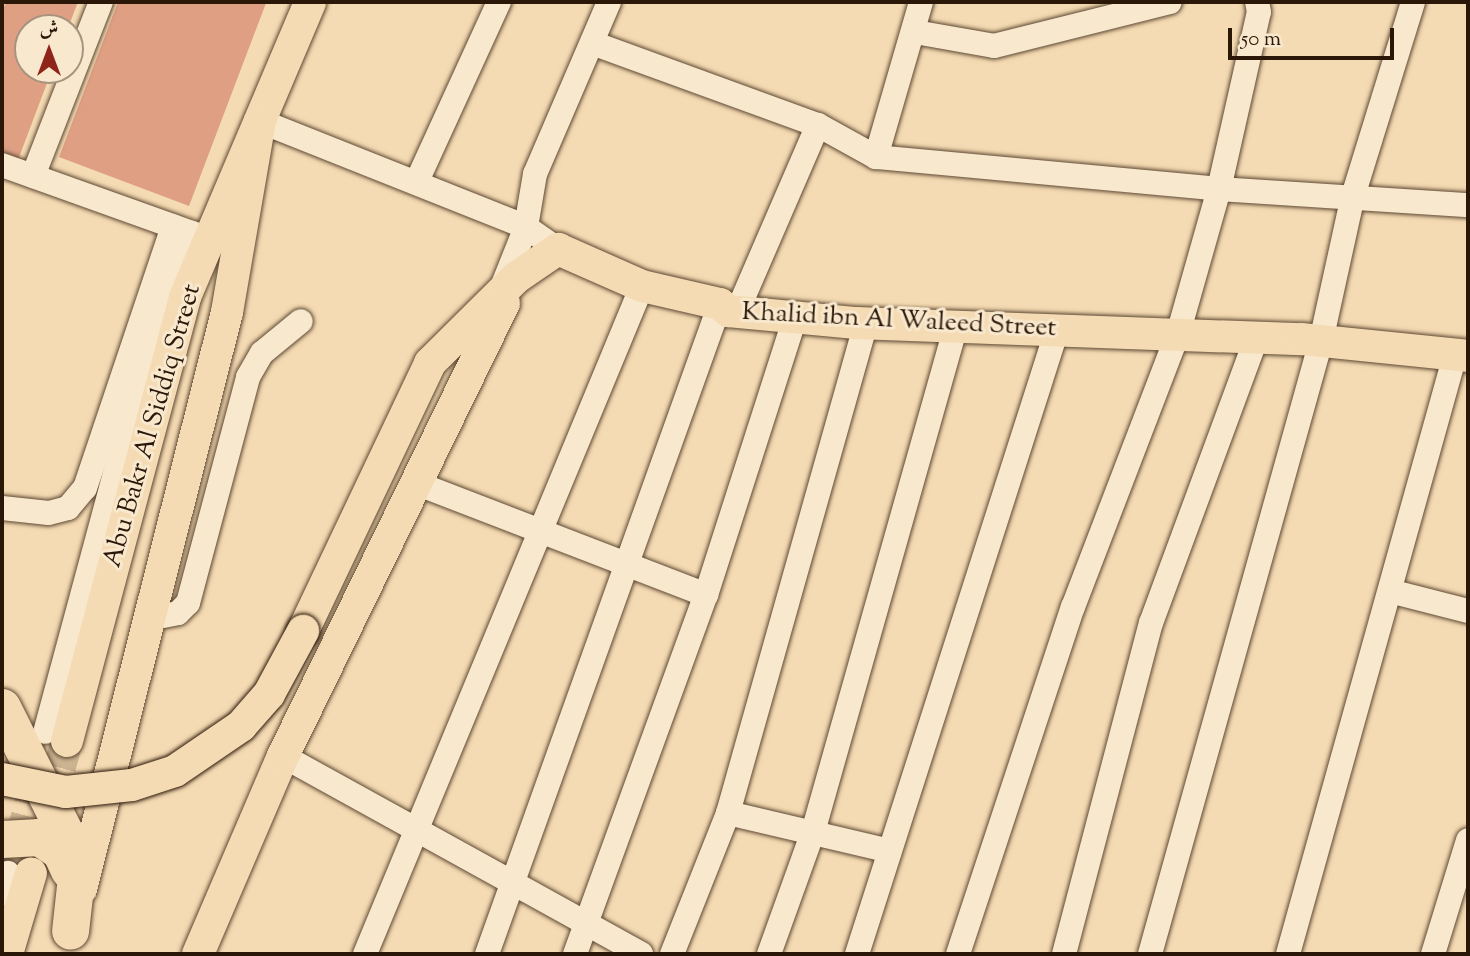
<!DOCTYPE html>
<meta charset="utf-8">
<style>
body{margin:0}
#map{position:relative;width:1470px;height:956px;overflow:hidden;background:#f5dbb3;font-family:"Sorts Mill Goudy",Amiri,serif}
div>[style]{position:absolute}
.building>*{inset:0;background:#de9f83}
.minor-tunnel>*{height:24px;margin-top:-12px;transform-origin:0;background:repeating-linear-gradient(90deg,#ccb491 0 24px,transparent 0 36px)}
.major-tunnel>*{height:32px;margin-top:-16px;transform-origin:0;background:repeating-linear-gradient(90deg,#ccb491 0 32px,transparent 0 48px)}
.roads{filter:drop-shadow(0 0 2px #5d4833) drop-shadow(0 0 2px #5d4833)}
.minor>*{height:24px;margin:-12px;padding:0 12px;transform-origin:12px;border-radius:12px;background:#f8e8ce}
.major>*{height:32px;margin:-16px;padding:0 16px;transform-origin:16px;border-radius:16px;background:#f5dbb3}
.highway>*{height:37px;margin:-18.5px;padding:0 18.5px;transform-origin:18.5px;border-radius:18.5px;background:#f5dbb3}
.bridges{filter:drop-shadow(0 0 2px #2a1708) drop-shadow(0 0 2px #2a1708)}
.major-bridge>*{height:32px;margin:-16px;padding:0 16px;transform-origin:16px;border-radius:16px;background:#f5dbb3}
span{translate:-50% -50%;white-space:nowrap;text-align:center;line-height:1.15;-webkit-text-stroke:6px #f8e8ce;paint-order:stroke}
.street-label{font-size:26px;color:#2a1708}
.frame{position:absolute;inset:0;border:4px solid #2a1708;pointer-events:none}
.north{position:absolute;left:14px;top:14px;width:70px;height:70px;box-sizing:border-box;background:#f8e8ce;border:2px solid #a6947f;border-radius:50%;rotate:0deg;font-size:19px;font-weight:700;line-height:28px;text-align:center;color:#2a1708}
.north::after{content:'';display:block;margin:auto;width:24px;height:32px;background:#8f2418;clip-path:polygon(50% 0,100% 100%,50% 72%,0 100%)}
.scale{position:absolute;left:1228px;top:28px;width:166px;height:32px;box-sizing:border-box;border:4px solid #2a1708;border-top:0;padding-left:9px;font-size:21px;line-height:24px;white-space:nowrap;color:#2a1708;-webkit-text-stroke:5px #f8e8ce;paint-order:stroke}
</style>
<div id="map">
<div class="building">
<div style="clip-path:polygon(6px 2px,78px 2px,68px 28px,28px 28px,28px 70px,52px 70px,18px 160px,2px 154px,2px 12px)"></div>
<div style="clip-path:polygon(118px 2px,272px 2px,266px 3px,189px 206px,59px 157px)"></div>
</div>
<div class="minor-tunnel">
<div style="left:8px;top:873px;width:106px;rotate:-75.3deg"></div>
</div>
<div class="major-tunnel">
<div style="left:47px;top:814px;width:76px;rotate:-74.7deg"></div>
</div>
<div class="roads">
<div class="minor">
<div style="left:915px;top:32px;width:80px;rotate:10deg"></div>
<div style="left:994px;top:46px;width:181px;rotate:-14deg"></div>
<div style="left:595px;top:44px;width:237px;rotate:20deg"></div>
<div style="left:818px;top:125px;width:66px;rotate:28.9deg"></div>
<div style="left:876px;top:157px;width:344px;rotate:5.3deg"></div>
<div style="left:1219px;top:189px;width:250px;rotate:3.7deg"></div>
<div style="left:260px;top:121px;width:286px;rotate:21.7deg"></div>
<div style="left:526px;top:227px;width:39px;rotate:35deg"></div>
<div style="left:876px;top:157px;width:161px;rotate:-73.8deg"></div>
<div style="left:2px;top:165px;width:202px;rotate:19.7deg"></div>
<div style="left:192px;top:233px;width:137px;rotate:110deg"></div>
<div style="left:145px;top:362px;width:383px;rotate:105.1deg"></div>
<div style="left:33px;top:176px;width:187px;rotate:-68.7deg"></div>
<div style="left:417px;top:181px;width:197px;rotate:-65.4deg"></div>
<div style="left:500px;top:292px;width:70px;rotate:-68.2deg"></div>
<div style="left:526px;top:227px;width:54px;rotate:-80.4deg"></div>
<div style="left:535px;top:174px;width:187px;rotate:-66.7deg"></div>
<div style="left:737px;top:312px;width:204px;rotate:-66.6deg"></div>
<div style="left:416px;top:483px;width:311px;rotate:21.1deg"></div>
<div style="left:2px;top:508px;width:47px;rotate:6.1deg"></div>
<div style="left:49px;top:513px;width:20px;rotate:-15deg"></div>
<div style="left:68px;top:508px;width:26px;rotate:-50deg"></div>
<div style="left:85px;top:488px;width:276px;rotate:-71.4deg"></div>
<div style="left:1390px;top:591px;width:81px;rotate:14.4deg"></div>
<div style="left:153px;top:618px;width:25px;rotate:-11deg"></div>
<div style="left:178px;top:613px;width:14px;rotate:-45deg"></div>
<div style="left:188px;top:603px;width:234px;rotate:-75.1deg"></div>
<div style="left:248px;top:377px;width:28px;rotate:-60deg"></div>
<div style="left:262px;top:353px;width:50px;rotate:-39.4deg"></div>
<div style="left:283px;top:756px;width:409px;rotate:28.9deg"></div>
<div style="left:728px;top:813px;width:166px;rotate:13.2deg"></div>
<div style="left:2px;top:895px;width:23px;rotate:-75deg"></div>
<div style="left:365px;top:954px;width:723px;rotate:-67.48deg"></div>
<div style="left:487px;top:954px;width:690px;rotate:-70.28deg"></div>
<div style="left:575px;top:954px;width:382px;rotate:-70deg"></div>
<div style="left:706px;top:595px;width:292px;rotate:-72.2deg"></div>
<div style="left:672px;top:954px;width:152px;rotate:-68.3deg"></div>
<div style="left:728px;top:813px;width:509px;rotate:-74.27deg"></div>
<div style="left:769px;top:954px;width:130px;rotate:-70.2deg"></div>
<div style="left:813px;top:832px;width:526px;rotate:-74.22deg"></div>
<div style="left:857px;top:954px;width:655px;rotate:-72.23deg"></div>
<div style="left:958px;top:954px;width:366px;rotate:-71.7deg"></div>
<div style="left:1073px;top:607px;width:292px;rotate:-69deg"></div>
<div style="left:1178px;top:334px;width:151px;rotate:-74.2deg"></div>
<div style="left:1219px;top:189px;width:181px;rotate:-77.3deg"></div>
<div style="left:1259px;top:12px;width:10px;rotate:-101deg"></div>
<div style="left:1064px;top:954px;width:342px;rotate:-75.3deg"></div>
<div style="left:1151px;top:623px;width:305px;rotate:-69.7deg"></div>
<div style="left:1150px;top:954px;width:636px;rotate:-74.41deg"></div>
<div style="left:1321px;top:341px;width:148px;rotate:-77.6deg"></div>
<div style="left:1353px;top:196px;width:203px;rotate:-72.8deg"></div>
<div style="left:1288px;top:954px;width:622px;rotate:-74.42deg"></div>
<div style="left:1433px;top:954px;width:119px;rotate:-72.9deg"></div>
</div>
<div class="major">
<div style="left:303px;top:631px;width:297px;rotate:-64.6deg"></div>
<div style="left:430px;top:363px;width:122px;rotate:-44.7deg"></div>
<div style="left:517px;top:277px;width:50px;rotate:-34.3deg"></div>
<div style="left:558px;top:249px;width:92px;rotate:23.8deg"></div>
<div style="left:642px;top:286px;width:80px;rotate:13deg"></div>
<div style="left:720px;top:304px;width:11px;rotate:41deg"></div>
<div style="left:728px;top:311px;width:129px;rotate:5.4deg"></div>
<div style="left:856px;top:323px;width:446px;rotate:2.1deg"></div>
<div style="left:1302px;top:339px;width:167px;rotate:5.8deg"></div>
<div style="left:67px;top:741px;width:459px;rotate:-75.1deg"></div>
<div style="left:185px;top:297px;width:320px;rotate:-67deg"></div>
<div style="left:81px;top:889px;width:595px;rotate:-75.8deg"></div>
<div style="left:227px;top:312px;width:194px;rotate:-80.2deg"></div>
<div style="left:7px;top:954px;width:84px;rotate:-73.5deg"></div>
<div style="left:198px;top:954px;width:215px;rotate:-66.8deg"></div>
<div style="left:283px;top:756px;width:504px;rotate:-63.99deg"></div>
</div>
<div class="highway">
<div style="left:2px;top:707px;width:170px;rotate:63.4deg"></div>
<div style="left:78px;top:859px;width:72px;rotate:96.3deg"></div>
<div style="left:2px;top:839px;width:37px;rotate:-3deg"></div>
<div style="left:39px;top:837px;width:25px;rotate:34deg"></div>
<div style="left:60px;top:851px;width:21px;rotate:65deg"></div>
</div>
</div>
<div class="bridges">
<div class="major-bridge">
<div style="left:2px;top:779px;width:65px;rotate:11.5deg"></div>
<div style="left:66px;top:792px;width:66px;rotate:-6.1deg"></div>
<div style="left:132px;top:785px;width:45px;rotate:-18deg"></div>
<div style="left:175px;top:771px;width:80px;rotate:-34.3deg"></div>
<div style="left:241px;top:726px;width:43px;rotate:-48.8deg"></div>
<div style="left:269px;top:694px;width:72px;rotate:-61.6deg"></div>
</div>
</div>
<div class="street-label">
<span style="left:899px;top:321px;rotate:3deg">Khalid ibn Al Waleed Street</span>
<span style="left:153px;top:426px;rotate:-74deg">Abu Bakr Al Siddiq Street</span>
</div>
<div class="frame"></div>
<div class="north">ش</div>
<div class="scale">50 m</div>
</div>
